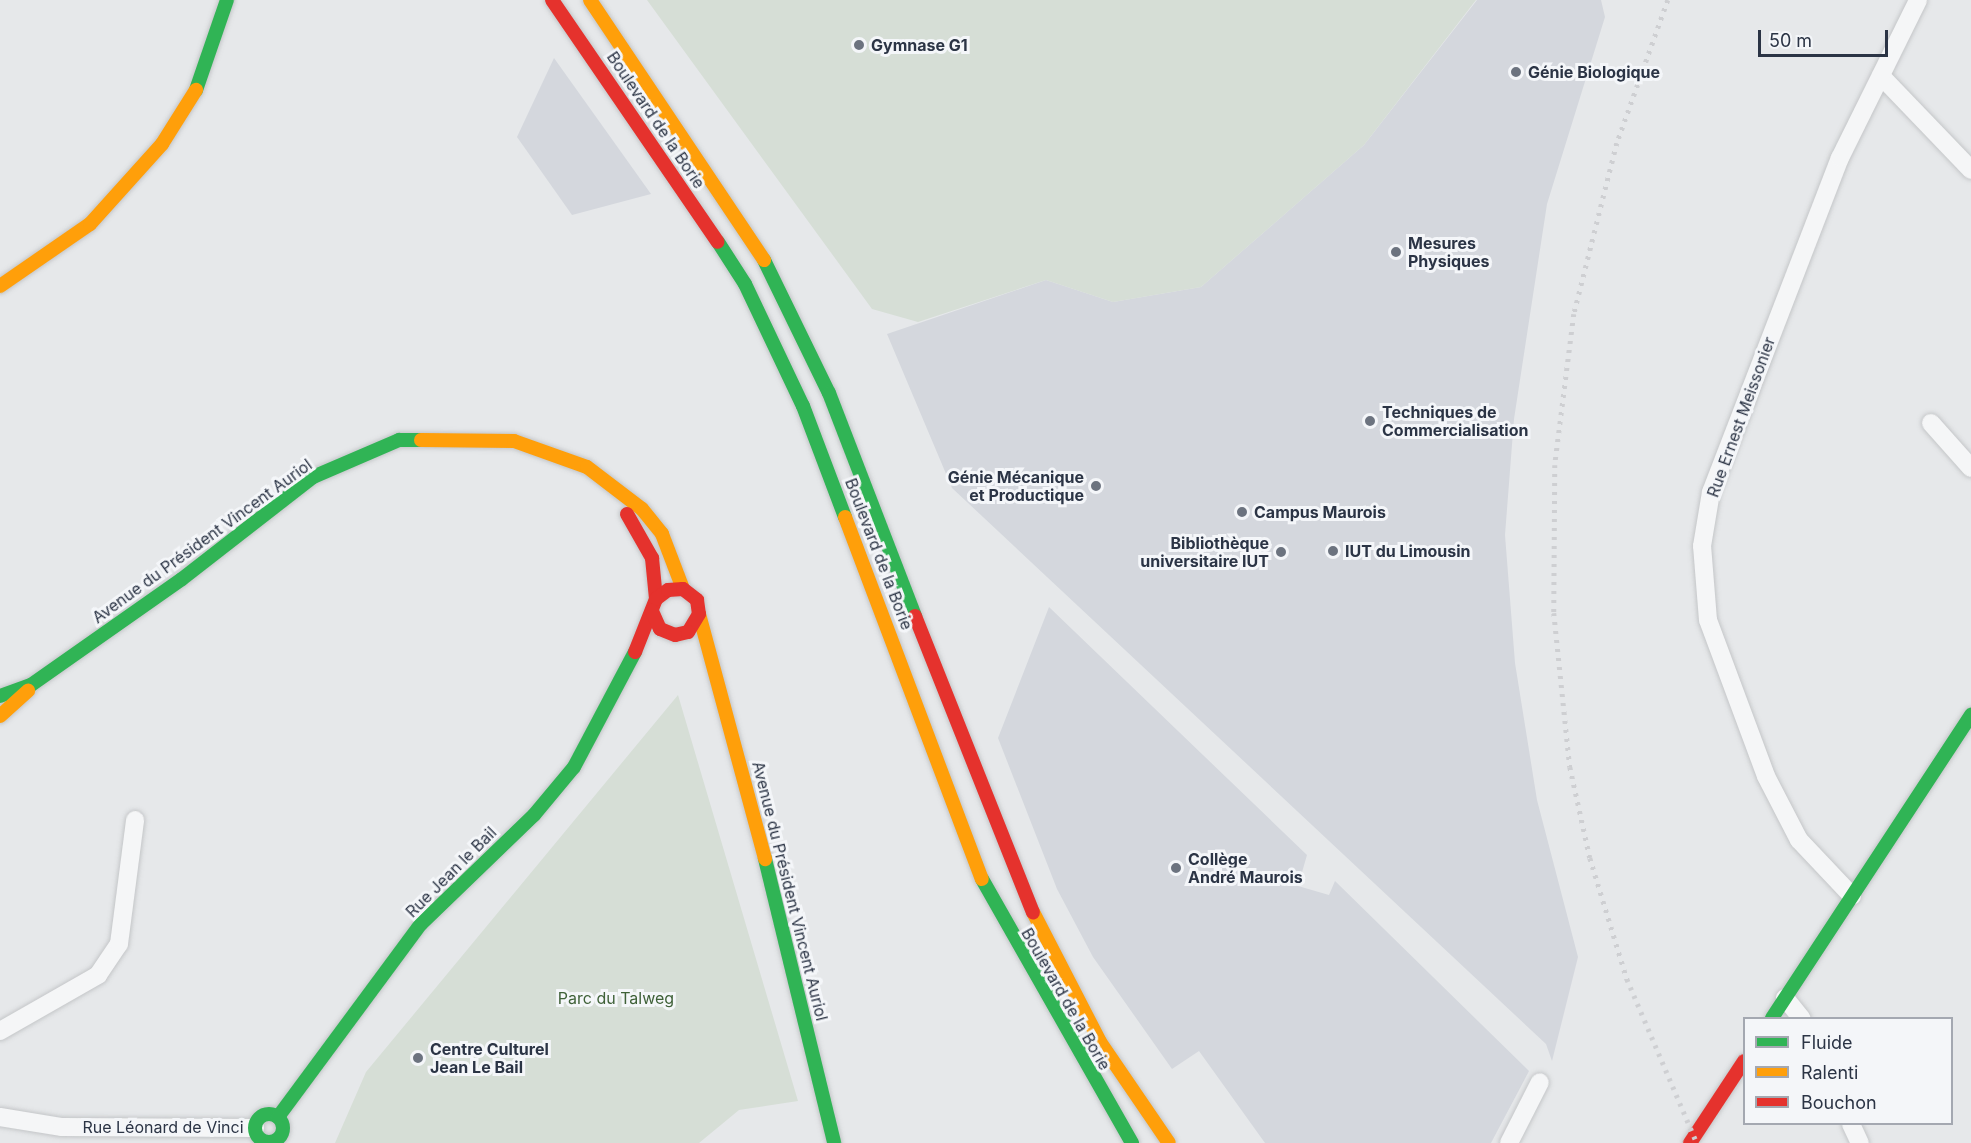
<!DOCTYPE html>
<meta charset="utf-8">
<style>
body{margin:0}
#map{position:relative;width:1971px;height:1143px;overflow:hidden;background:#e6e8ea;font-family:Inter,sans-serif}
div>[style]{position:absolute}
.built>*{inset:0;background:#d4d7dd}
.green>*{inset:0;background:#d6ded6}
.roads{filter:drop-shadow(0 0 2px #c4c6c8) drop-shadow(0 0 2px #c4c6c8)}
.street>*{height:18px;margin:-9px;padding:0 9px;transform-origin:9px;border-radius:9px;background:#f5f6f7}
.fast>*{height:14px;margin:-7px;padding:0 7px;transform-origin:7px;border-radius:7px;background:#30b455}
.fast>.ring{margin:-7px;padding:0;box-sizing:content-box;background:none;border:14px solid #30b455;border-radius:50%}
.slow>*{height:14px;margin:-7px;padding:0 7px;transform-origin:7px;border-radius:7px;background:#ff9f0a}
.jam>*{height:14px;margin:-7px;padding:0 7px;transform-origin:7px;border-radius:7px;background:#e5322d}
.rail>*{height:4.5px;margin-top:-2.25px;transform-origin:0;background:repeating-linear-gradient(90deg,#cecfd2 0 3px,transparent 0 9px)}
.dots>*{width:16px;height:16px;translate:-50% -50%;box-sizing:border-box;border:3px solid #f4f6f9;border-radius:50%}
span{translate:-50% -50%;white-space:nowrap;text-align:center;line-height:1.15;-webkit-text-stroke:6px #f4f6f9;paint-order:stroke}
.poi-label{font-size:16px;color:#2b3445;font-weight:700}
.left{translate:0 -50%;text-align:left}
.right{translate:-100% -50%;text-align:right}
.street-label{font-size:16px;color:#2b3445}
.park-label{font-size:16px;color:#3f6138}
.legend{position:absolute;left:1743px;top:1017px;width:210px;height:108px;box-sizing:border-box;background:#f4f6f9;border:2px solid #a4a8b1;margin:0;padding:8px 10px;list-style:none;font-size:18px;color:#2b3445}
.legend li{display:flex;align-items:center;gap:12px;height:30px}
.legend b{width:30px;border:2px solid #a4a8b1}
.scale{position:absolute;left:1758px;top:30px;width:130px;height:27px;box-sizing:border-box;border:3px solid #2b3445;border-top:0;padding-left:8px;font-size:18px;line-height:21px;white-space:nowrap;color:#2b3445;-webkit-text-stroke:4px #f4f6f9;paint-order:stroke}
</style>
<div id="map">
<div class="built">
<div style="clip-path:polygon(1477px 0,1601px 0,1605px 17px,1547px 204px,1514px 419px,1505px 535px,1515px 663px,1537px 800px,1578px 957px,1552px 1061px,1546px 1044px,952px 488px,887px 334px,1046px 280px,1113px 302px,1201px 287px,1364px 145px)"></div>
<div style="clip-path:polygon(554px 58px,651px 194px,572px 215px,517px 137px)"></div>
<div style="clip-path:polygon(1049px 607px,1307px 855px,1298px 886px,1329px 895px,1335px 881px,1529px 1071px,1491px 1143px,1265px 1143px,1199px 1051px,1172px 1069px,1093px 957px,1057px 889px,998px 738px)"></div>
</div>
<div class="green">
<div style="clip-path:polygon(647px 0,1476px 0,1364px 145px,1201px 287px,1113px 302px,1046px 280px,918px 322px,872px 309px)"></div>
<div style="clip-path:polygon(678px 695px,798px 1101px,739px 1110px,699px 1143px,335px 1143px,366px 1072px)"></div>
</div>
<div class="roads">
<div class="street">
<div style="left:1881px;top:76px;width:130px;rotate:46.2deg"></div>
<div style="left:1931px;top:423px;width:60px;rotate:48.4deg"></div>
<div style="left:1852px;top:896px;width:77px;rotate:-133.4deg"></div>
<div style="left:1799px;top:840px;width:72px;rotate:-117.3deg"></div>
<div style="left:1766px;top:776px;width:166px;rotate:-110.4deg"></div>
<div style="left:1708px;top:620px;width:74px;rotate:-94.6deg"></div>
<div style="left:1702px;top:546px;width:55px;rotate:-80.5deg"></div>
<div style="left:1711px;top:492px;width:358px;rotate:-68.9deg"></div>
<div style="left:1840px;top:158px;width:176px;rotate:-63.7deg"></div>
<div style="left:1785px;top:998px;width:26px;rotate:51deg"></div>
<div style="left:0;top:1031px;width:113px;rotate:-29.7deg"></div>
<div style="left:98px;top:975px;width:37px;rotate:-56deg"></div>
<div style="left:119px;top:944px;width:125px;rotate:-82.6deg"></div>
<div style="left:0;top:1117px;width:63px;rotate:9.2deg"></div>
<div style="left:62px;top:1127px;width:193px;rotate:0.3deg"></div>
<div style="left:1851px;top:1124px;width:21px;rotate:65deg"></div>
<div style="left:1509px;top:1143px;width:68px;rotate:-63.1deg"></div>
</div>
<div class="fast">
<div style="left:196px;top:90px;width:95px;rotate:-71deg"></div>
<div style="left:718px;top:242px;width:50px;rotate:57.3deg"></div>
<div style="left:745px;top:284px;width:135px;rotate:64.6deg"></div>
<div style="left:803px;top:406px;width:119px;rotate:69.3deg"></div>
<div style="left:764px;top:260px;width:148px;rotate:64deg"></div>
<div style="left:829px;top:393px;width:239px;rotate:68.9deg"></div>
<div style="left:0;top:696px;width:33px;rotate:-20deg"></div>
<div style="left:31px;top:685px;width:184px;rotate:-35.1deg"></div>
<div style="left:182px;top:579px;width:166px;rotate:-37.9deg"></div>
<div style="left:313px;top:477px;width:94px;rotate:-23.3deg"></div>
<div style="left:399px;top:440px;width:22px"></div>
<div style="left:765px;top:859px;width:292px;rotate:76.3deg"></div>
<div style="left:982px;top:879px;width:304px;rotate:60.4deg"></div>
<div style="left:1772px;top:1018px;width:363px;rotate:-56.7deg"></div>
<div class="ring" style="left:255px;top:1114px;width:14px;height:14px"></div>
<div style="left:278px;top:1117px;width:240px;rotate:-53.5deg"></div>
<div style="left:421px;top:924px;width:157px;rotate:-44deg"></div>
<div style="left:534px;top:815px;width:62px;rotate:-50.2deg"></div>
<div style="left:574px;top:767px;width:130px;rotate:-62.1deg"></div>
</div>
<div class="slow">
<div style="left:590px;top:0;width:313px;rotate:56.2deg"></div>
<div style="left:0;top:286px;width:109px;rotate:-34.6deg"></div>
<div style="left:90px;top:224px;width:108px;rotate:-48deg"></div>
<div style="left:162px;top:144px;width:64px;rotate:-57.8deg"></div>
<div style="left:421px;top:440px;width:93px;rotate:0.6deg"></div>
<div style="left:514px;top:441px;width:77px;rotate:19.6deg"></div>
<div style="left:587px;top:467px;width:69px;rotate:37.4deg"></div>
<div style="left:642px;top:509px;width:32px;rotate:51deg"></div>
<div style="left:662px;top:534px;width:59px;rotate:69.1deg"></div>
<div style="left:845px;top:517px;width:387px;rotate:69.3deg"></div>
<div style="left:699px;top:614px;width:254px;rotate:74.9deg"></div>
<div style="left:0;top:716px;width:38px;rotate:-42deg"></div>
<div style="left:1033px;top:912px;width:146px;rotate:62.7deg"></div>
<div style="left:1100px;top:1042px;width:122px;rotate:55.7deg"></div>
</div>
<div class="jam">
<div style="left:552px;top:0;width:293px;rotate:55.6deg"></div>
<div style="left:627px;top:514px;width:51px;rotate:60.4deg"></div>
<div style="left:652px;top:558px;width:41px;rotate:84.4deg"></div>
<div style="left:915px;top:616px;width:319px;rotate:68.3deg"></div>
<div style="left:635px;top:652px;width:57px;rotate:-68.4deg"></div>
<div style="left:656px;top:599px;width:15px;rotate:-37deg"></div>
<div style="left:668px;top:590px;width:15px;rotate:-4deg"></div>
<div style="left:683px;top:589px;width:18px;rotate:38deg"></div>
<div style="left:697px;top:600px;width:14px;rotate:82deg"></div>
<div style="left:699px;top:614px;width:21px;rotate:121deg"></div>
<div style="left:688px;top:632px;width:13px;rotate:167deg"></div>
<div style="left:675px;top:635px;width:16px;rotate:-158deg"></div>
<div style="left:660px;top:629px;width:20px;rotate:-114deg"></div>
<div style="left:1690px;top:1143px;width:98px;rotate:-56.6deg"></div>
</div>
</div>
<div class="rail">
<div style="left:1668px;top:0;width:152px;rotate:109.6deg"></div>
<div style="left:1617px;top:143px;width:176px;rotate:104.1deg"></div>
<div style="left:1574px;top:314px;width:152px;rotate:97.2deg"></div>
<div style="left:1555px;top:465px;width:148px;rotate:90.4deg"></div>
<div style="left:1554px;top:613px;width:155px;rotate:84.1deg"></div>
<div style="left:1570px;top:767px;width:93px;rotate:77.6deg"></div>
<div style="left:1590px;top:858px;width:127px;rotate:73deg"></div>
<div style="left:1627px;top:979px;width:178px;rotate:66.9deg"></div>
</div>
<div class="dots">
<div style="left:859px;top:45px;background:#6c737f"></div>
<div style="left:1516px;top:72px;background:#6c737f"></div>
<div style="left:1396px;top:252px;background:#6c737f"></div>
<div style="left:1370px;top:421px;background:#6c737f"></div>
<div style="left:1096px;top:486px;background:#6c737f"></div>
<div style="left:1242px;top:512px;background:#6c737f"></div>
<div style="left:1333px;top:551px;background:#6c737f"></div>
<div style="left:1281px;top:552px;background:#6c737f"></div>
<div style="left:1176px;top:868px;background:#6c737f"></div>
<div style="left:418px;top:1058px;background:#6c737f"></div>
</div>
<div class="poi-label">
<span class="left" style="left:871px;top:45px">Gymnase G1</span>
<span class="left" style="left:1528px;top:72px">Génie Biologique</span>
<span class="left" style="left:1408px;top:252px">Mesures<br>Physiques</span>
<span class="left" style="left:1382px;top:421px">Techniques de<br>Commercialisation</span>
<span class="right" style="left:1084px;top:486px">Génie Mécanique<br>et Productique</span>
<span class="left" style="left:1254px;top:512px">Campus Maurois</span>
<span class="right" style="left:1269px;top:552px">Bibliothèque<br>universitaire IUT</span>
<span class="left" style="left:1345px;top:551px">IUT du Limousin</span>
<span class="left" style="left:1188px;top:868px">Collège<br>André Maurois</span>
<span class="left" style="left:430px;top:1058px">Centre Culturel<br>Jean Le Bail</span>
</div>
<div class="street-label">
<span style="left:656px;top:120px;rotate:56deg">Boulevard de la Borie</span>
<span style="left:1741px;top:417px;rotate:-70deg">Rue Ernest Meissonier</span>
<span style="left:202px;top:541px;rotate:-36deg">Avenue du Président Vincent Auriol</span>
<span style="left:879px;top:554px;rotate:69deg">Boulevard de la Borie</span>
<span style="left:451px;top:872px;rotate:-45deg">Rue Jean le Bail</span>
<span style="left:790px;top:891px;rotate:76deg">Avenue du Président Vincent Auriol</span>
<span style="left:1066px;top:999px;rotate:60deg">Boulevard de la Borie</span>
<span style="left:163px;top:1127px">Rue Léonard de Vinci</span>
</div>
<div class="park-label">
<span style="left:616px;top:998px">Parc du Talweg</span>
</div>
<ul class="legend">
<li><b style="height:8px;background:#30b455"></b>Fluide</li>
<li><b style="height:8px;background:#ff9f0a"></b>Ralenti</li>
<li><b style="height:8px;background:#e5322d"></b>Bouchon</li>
</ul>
<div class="scale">50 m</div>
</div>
